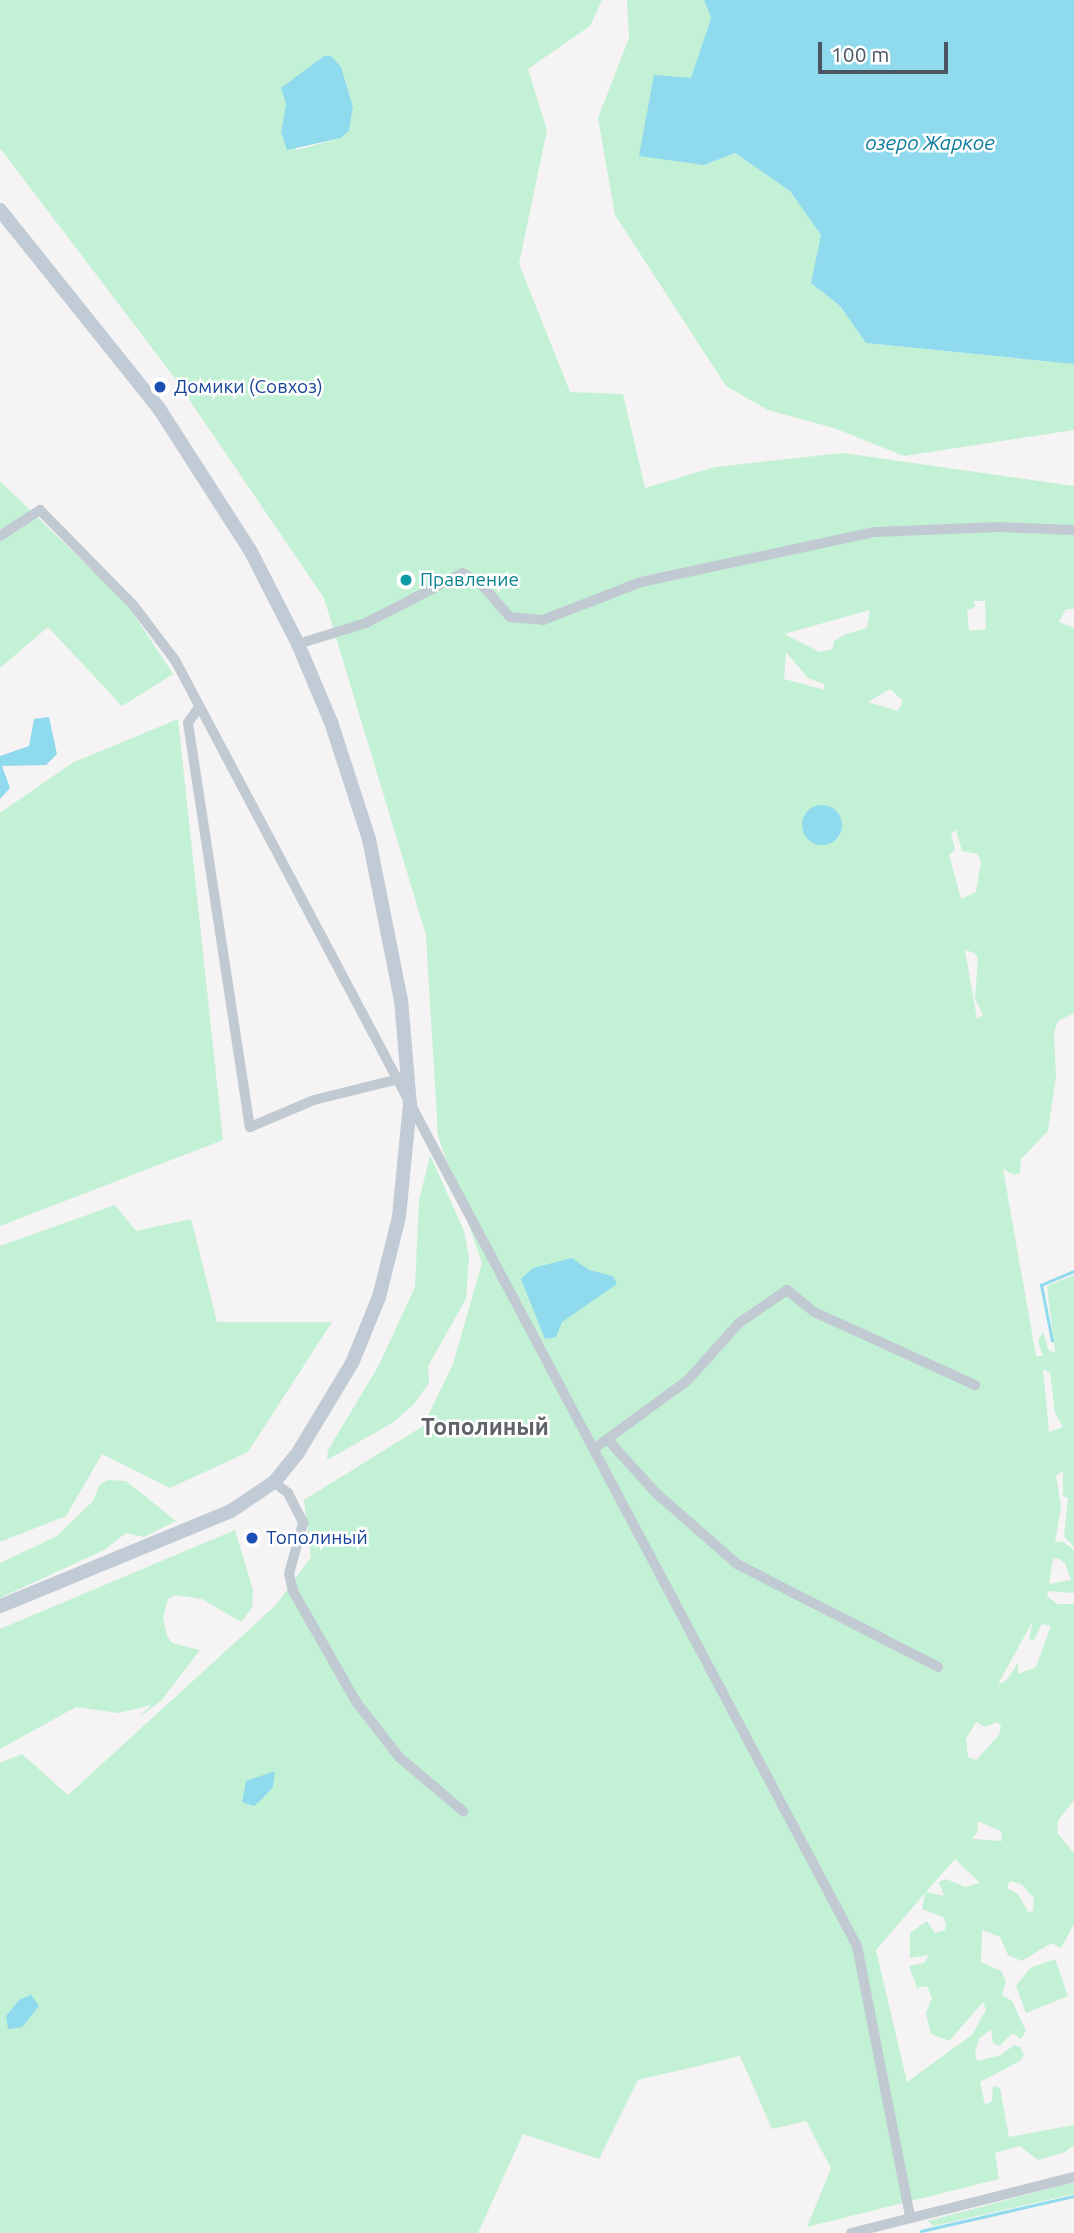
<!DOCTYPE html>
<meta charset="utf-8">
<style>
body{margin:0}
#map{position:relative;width:1074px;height:2233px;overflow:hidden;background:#f5f3f3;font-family:Ubuntu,sans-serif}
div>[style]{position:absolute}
.green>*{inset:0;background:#c3f1d5}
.water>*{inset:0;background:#90daee}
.round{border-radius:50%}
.stream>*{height:2.5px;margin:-1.25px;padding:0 1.25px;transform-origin:1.25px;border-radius:1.25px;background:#90daee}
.street>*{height:10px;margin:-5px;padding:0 5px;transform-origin:5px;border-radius:5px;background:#c1cad2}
.secondary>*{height:14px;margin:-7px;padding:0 7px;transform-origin:7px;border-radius:7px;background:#c1cbd6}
.dots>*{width:19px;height:19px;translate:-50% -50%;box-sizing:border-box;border:4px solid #fff;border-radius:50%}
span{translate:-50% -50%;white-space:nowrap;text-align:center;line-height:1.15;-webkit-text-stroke:5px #fff;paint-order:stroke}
.transit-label{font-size:19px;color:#164399}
.left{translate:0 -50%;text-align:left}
.culture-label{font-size:19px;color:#0d838f}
.water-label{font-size:21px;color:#0c7c9b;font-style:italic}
.quarter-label{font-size:23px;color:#5f6368;font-weight:700}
.scale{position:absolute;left:818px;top:42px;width:130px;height:32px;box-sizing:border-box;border:4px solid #4a5661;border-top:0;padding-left:9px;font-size:21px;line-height:24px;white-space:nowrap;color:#4a5661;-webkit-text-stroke:5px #fff;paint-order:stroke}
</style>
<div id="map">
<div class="green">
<div style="clip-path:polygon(evenodd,0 0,602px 0,590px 26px,528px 69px,547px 130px,519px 264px,570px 392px,623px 394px,645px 488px,715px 467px,843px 453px,1074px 486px,1074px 609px,1066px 609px,1059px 622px,1074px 628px,1074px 1013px,1058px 1021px,1054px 1033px,1056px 1076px,1048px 1131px,1021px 1159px,1020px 1173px,1014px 1175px,1003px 1169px,1036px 1356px,1043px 1356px,1038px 1341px,1043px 1332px,1049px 1351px,1055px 1352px,1047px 1286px,1074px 1275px,1074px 1547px,1064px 1536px,1068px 1498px,1063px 1496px,1063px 1471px,1056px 1476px,1061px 1506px,1055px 1543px,1062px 1541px,1074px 1550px,1074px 1593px,1048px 1591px,1047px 1596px,1057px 1604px,1074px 1604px,1074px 1800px,1058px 1821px,1057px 1833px,1074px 1853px,1074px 1924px,1061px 1948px,1051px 1943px,1022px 1961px,1008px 1955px,1000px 1937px,982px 1930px,981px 1962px,1001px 1971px,1006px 1981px,1002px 1995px,1012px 2001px,1026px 2031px,1021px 2039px,1013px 2033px,999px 2046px,993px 2043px,991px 2029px,979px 2039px,975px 2053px,977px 2061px,1001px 2055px,1014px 2045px,1020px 2047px,1024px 2055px,1020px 2061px,980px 2082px,985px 2105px,992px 2101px,993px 2086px,1000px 2088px,1009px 2137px,1074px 2125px,1074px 2145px,1065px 2152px,1038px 2160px,1020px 2146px,995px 2153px,999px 2179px,807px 2227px,831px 2168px,806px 2121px,772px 2129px,740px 2056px,638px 2080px,599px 2159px,523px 2134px,478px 2233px,0 2233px,0 1763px,22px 1754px,68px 1795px,276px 1605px,311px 1557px,304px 1500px,423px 1426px,453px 1364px,482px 1263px,438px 1136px,426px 935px,324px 598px,171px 373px,0 148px,0 0,341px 67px,353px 107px,349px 131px,341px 138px,297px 150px,281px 132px,286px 104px,341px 67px,0 0,985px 601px,986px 629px,969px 631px,967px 610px,975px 607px,974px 601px,985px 601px,0 0,870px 610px,867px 628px,846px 634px,834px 641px,833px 649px,820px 652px,784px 634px,870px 610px,0 0,786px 652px,808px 678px,824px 684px,825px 690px,784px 679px,786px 652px,0 0,890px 689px,903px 701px,898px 711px,868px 702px,890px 689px,0 0,956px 830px,962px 851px,977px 854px,981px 861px,976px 892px,961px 899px,949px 855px,955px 850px,951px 833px,956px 830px,0 0,965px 950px,975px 953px,978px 959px,975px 998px,983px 1015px,977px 1019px,965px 950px,0 0,1043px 1369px,1050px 1373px,1055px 1413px,1063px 1427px,1049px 1432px,1043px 1369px,0 0,1057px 1558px,1065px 1563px,1071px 1580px,1049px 1584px,1053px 1559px,1057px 1558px,0 0,1033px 1621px,1029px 1639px,1033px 1641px,1042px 1624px,1051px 1626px,1036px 1667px,1018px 1674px,1018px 1663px,1006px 1681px,998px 1684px,1033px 1621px,0 0,976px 1722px,985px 1727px,997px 1722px,1001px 1726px,999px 1735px,976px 1760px,968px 1757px,966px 1739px,976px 1722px,0 0,977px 1821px,1001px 1831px,1002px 1841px,972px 1839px,978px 1831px,977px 1821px,0 0,955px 1859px,980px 1883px,965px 1887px,946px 1879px,939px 1882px,944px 1896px,926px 1892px,955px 1859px,0 0,1010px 1881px,1021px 1884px,1034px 1898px,1033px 1911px,1028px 1912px,1018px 1894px,1007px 1888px,1010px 1881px,0 0,925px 1893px,922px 1909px,943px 1917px,946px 1924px,945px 1930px,935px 1933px,927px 1921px,910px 1933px,910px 1958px,929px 1955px,924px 1963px,909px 1966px,917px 1988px,927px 1986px,932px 1998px,926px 2013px,931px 2034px,949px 2041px,983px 2002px,986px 2010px,972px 2035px,907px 2082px,876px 1950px,925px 1893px)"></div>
<div style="clip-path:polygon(627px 0,704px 0,711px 18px,691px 79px,704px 165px,735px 153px,790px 191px,822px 235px,811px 283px,840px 306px,866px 343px,1074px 364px,1074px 430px,904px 456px,834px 428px,768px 410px,726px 386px,615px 215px,598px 118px,629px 38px)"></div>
<div style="clip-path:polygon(0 481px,127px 604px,173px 674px,122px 706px,48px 627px,0 668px)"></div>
<div style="clip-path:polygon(178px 719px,223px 1140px,0 1226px,0 813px,72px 763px)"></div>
<div style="clip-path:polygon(430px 1155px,464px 1231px,469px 1257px,466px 1299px,428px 1366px,429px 1383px,413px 1405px,392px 1423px,327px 1460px,328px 1450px,379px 1365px,415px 1287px,419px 1201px)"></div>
<div style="clip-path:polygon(115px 1205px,136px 1231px,191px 1219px,217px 1322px,332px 1322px,248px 1452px,170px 1488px,102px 1454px,66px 1516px,0 1542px,0 1246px)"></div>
<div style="clip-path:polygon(108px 1480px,126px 1481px,176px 1521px,144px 1537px,126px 1533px,104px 1550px,0 1598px,0 1563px,57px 1536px,93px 1501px,100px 1484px)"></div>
<div style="clip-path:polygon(235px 1530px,253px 1590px,252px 1608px,241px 1622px,202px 1599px,175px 1595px,168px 1599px,163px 1618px,167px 1636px,172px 1643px,200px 1650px,161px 1701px,138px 1718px,151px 1705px,119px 1713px,76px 1707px,0 1749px,0 1629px)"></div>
<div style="clip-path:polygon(1055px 1959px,1068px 1996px,1026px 2013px,1016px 1986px,1030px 1968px)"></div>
<div style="clip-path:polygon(1074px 2182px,1074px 2194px,934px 2226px,928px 2221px)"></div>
</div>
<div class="water">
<div style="clip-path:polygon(704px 0,1074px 0,1074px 364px,866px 343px,840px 306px,811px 283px,821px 235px,790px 191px,735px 153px,704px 165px,639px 156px,654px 75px,691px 78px,711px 18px)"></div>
<div style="clip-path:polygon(324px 56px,331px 56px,341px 67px,348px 90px,353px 107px,349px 131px,341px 138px,287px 150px,281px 132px,286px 104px,281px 88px)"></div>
<div style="clip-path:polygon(49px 717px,57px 754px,46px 765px,2px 766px,10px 788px,0 799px,0 756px,29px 746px,34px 719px)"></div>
<div class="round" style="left:802px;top:805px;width:40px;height:40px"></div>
<div style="clip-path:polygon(572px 1258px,589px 1270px,613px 1276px,617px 1284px,562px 1322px,556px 1337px,545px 1339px,521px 1279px,533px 1268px)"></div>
<div style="clip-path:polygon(275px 1771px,273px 1787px,262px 1799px,254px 1806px,242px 1802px,246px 1781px)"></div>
<div style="clip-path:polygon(31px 1995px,39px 2006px,22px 2027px,8px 2029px,6px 2016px,19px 2000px)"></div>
</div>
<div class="stream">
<div style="left:1052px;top:1341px;width:57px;rotate:-101.1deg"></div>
<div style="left:1041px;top:1285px;width:36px;rotate:-23deg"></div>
<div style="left:921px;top:2231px;width:157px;rotate:-12.9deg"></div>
</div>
<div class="street">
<div style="left:0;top:536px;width:48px;rotate:-33deg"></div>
<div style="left:40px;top:510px;width:134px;rotate:45.6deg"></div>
<div style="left:134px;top:606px;width:68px;rotate:52.8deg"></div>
<div style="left:175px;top:660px;width:1456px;rotate:62.06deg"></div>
<div style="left:857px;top:1946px;width:275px;rotate:78.9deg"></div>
<div style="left:298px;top:644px;width:71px;rotate:-17.2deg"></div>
<div style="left:366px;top:623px;width:109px;rotate:-27.3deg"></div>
<div style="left:463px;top:573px;width:21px;rotate:31deg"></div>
<div style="left:481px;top:584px;width:44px;rotate:48.7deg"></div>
<div style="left:510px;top:617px;width:33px;rotate:5deg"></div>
<div style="left:543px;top:620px;width:105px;rotate:-21.2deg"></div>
<div style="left:641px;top:582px;width:239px;rotate:-12.1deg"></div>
<div style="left:875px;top:532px;width:124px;rotate:-2.3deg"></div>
<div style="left:999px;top:527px;width:75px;rotate:2.3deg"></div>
<div style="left:199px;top:707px;width:19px;rotate:125deg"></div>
<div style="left:188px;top:723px;width:409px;rotate:81.3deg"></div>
<div style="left:250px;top:1127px;width:69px;rotate:-22.9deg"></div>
<div style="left:314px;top:1100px;width:92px;rotate:-13.9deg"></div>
<div style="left:608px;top:1440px;width:72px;rotate:47.8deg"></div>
<div style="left:656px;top:1493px;width:108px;rotate:41.2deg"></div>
<div style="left:737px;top:1564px;width:226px;rotate:27.1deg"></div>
<div style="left:595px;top:1448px;width:114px;rotate:-36.1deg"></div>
<div style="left:687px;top:1381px;width:78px;rotate:-48.1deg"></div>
<div style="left:739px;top:1323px;width:58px;rotate:-34.5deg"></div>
<div style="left:787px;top:1290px;width:35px;rotate:39deg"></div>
<div style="left:814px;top:1312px;width:177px;rotate:24.4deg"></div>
<div style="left:274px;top:1482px;width:18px;rotate:38deg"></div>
<div style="left:288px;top:1493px;width:34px;rotate:63deg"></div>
<div style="left:303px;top:1523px;width:53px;rotate:105.4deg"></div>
<div style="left:289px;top:1574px;width:17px;rotate:77deg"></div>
<div style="left:293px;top:1591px;width:129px;rotate:60.3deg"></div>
<div style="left:357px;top:1703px;width:68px;rotate:52.1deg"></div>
<div style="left:399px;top:1757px;width:84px;rotate:40.2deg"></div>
<div style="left:851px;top:2233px;width:230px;rotate:-14.1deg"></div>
</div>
<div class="secondary">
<div style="left:0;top:210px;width:256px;rotate:51.3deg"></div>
<div style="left:160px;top:410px;width:166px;rotate:57.3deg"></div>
<div style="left:250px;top:550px;width:106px;rotate:62.9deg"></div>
<div style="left:298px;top:644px;width:85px;rotate:67.1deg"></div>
<div style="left:331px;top:722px;width:123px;rotate:72deg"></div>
<div style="left:369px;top:839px;width:164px;rotate:78.8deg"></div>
<div style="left:401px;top:1000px;width:104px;rotate:85.1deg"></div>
<div style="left:410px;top:1104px;width:114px;rotate:95.6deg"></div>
<div style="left:399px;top:1217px;width:82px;rotate:104deg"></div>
<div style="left:379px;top:1297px;width:71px;rotate:112.2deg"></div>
<div style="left:352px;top:1363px;width:106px;rotate:121.1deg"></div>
<div style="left:297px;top:1454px;width:36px;rotate:129deg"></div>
<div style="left:274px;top:1482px;width:52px;rotate:146deg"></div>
<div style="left:231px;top:1511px;width:250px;rotate:157.6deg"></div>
</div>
<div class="dots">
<div style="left:160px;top:387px;background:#1a4fb4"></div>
<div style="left:406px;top:580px;background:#0f9aa8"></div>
<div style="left:252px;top:1538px;background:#1a4fb4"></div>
</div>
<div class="transit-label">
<span class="left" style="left:174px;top:387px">Домики (Совхоз)</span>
<span class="left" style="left:266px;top:1538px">Тополиный</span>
</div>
<div class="culture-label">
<span class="left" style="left:420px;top:580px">Правление</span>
</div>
<div class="water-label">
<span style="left:930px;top:142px">озеро Жаркое</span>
</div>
<div class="quarter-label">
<span style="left:485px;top:1427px">Тополиный</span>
</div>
<div class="scale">100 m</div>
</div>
